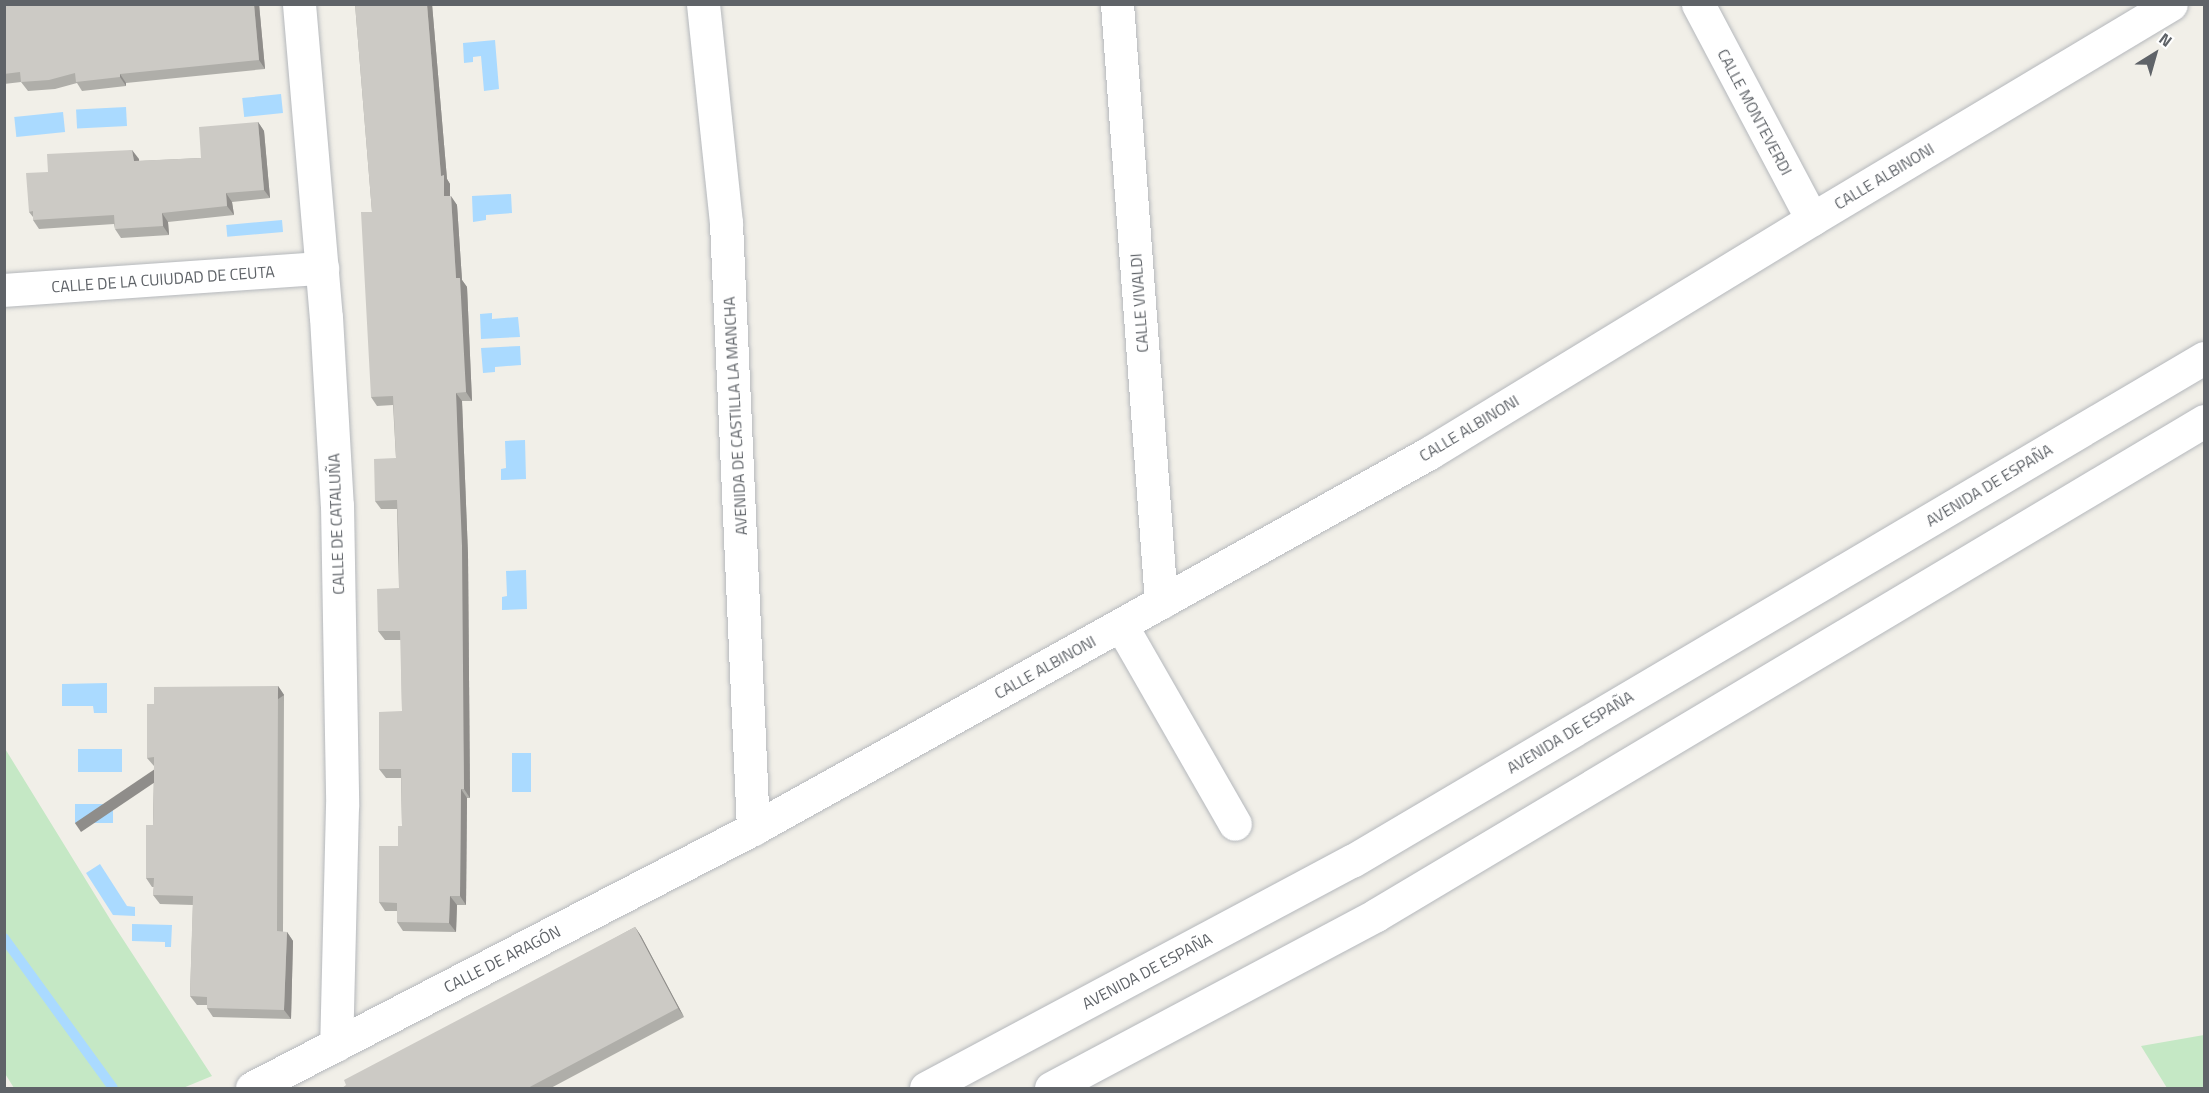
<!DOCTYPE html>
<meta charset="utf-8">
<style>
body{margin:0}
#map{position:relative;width:2209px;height:1093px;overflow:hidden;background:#f1efe8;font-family:"Titillium Web",sans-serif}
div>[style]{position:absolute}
.green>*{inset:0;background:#c5e8c5}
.water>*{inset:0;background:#aadaff;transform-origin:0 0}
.stream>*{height:10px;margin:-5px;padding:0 5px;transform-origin:5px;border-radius:5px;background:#aadaff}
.roads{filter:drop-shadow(0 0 2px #b5b8bc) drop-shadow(0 0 2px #b5b8bc)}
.pedestrian>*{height:33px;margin:-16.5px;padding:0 16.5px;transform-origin:16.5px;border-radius:16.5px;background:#fff}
.minor>*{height:33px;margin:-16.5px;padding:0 16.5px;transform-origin:16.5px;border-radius:16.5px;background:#fff}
.secondary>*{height:33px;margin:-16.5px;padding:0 16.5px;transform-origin:16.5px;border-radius:16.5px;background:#fff}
.wall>*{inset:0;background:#afaea9}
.shaded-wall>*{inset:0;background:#8f8d8a;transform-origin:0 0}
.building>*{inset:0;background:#cccac5}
span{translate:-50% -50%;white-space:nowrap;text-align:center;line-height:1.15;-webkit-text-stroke:5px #fff;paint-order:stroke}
.street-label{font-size:16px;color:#5f6368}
.frame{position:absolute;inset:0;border:6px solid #5f6368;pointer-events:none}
.north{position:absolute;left:2125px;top:24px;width:60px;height:60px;-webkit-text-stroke:4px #fff;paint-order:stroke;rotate:37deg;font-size:16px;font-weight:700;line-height:24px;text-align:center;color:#5f6368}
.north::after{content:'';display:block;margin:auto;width:21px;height:27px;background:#5f6368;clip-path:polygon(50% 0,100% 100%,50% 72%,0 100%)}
</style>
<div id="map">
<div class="green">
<div style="clip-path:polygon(4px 747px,113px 924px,212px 1076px,183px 1088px,14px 1088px,4px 1072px)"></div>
<div style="clip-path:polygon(2204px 1035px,2204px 1088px,2167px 1088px,2141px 1046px)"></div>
</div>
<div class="water">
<div style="clip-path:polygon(495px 40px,499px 89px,484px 91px,481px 56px,473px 57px,473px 62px,464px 63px,463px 43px)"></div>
<div style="left:281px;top:94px;width:19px;height:39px;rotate:84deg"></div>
<div style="left:126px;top:107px;width:19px;height:50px;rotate:87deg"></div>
<div style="left:63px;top:112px;width:20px;height:49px;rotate:84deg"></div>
<div style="clip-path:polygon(511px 194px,512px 213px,486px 215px,486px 220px,473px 222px,472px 196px)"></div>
<div style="left:282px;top:220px;width:12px;height:56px;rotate:85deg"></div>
<div style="clip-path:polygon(492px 313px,492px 319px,518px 317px,520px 337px,481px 339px,480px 314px)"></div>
<div style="clip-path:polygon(520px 346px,521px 365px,495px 367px,495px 372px,483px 373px,481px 348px)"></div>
<div style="clip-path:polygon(525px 440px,526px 479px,501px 480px,501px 469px,506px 468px,505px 441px)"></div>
<div style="clip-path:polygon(526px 570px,527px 609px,502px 610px,502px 597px,507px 596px,506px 571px)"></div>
<div style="clip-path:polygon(107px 683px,107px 713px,94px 713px,93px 706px,62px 706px,62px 684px)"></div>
<div style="left:78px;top:749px;width:44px;height:23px"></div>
<div style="left:512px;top:753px;width:19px;height:39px"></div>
<div style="left:75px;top:804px;width:38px;height:19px"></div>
<div style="clip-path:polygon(100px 864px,127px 906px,135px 907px,135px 916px,113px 915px,86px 873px)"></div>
<div style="clip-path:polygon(132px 924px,172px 925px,171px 947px,165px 947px,165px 942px,132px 941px)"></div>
</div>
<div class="stream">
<div style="left:4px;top:938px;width:185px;rotate:54deg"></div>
</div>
<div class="roads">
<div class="pedestrian">
<div style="left:1121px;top:625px;width:229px;rotate:60.2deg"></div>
</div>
<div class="minor">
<div style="left:299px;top:4px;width:314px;rotate:85.1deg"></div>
<div style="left:326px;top:317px;width:188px;rotate:86.7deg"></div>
<div style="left:337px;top:505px;width:301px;rotate:89deg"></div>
<div style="left:342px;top:806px;width:239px;rotate:91.4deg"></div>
<div style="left:703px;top:4px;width:220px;rotate:84deg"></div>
<div style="left:726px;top:223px;width:607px;rotate:87.45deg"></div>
<div style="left:1117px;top:4px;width:600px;rotate:85.79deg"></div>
<div style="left:1698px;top:4px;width:243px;rotate:62.1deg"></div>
<div style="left:4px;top:290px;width:319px;rotate:-4deg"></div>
<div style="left:252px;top:1088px;width:564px;rotate:-27.34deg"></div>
<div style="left:753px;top:829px;width:774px;rotate:-29.08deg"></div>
<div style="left:1429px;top:453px;width:449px;rotate:-31.4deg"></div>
<div style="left:1812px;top:219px;width:418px;rotate:-30.9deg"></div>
</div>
<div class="secondary">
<div style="left:926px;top:1088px;width:483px;rotate:-28.1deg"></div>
<div style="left:1352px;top:861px;width:989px;rotate:-30.56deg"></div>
<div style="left:1051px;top:1088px;width:368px;rotate:-28deg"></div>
<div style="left:1376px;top:915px;width:964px;rotate:-30.82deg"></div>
</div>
</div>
<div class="wall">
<div style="clip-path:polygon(4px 4px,259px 4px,265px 69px,126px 83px,126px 86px,82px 91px,77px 83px,55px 89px,28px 91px,21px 82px,4px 84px)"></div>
<div style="clip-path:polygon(355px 4px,432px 4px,447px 179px,450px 184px,450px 196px,457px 205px,462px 280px,467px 287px,472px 401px,462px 401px,468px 555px,470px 798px,467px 798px,466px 905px,457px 905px,456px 932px,403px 931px,397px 922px,397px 911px,385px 911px,379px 902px,398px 846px,402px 826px,401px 778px,386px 778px,379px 769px,402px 711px,401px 640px,385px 640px,378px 631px,399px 588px,397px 509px,381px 509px,375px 501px,396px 458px,393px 405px,377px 406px,371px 397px,372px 212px)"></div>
<div style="clip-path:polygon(258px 122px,264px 131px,270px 198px,232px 202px,234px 215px,168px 222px,169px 235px,121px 238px,115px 229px,114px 224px,39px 229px,33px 220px,33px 217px,29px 212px,48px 172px,132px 150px,139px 161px,201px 158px)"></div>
<div style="clip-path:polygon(278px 686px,284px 695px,283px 932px,287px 932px,293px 941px,291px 1019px,213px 1017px,207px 1008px,207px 1005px,197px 1005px,190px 996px,193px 905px,160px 904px,153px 895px,154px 887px,152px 887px,146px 878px,153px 825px,154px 766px,147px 758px,154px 704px)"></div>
<div style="clip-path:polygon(635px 927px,641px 936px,684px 1017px,549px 1089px,341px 1089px)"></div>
</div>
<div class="shaded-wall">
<div style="clip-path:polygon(254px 4px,259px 4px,265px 69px,259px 60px)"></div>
<div style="clip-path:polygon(427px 4px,432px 4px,447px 179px,450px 184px,450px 205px,444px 196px,441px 176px)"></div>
<div style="clip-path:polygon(120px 74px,126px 83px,126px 86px,120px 77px)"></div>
<div style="clip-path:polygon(258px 122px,264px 131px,270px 198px,264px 190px)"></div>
<div style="clip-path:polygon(132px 150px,139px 159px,140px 170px,134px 161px)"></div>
<div style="clip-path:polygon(226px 193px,232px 202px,234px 215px,227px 206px)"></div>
<div style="clip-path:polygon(451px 196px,457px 205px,462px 280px,467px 287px,472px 401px,466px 392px,456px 278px)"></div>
<div style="clip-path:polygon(162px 213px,168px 222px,169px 235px,163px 226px)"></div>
<div style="clip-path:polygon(456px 393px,462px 401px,468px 555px,470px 798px,464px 789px)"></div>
<div style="left:278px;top:686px;width:11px;height:245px;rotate:56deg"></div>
<div style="clip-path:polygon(461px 789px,467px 798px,466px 905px,460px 896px)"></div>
<div style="clip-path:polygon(450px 896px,457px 905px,456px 932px,449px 923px)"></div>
<div style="clip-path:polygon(635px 927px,641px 936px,684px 1017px,678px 1008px)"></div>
<div style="clip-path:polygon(287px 932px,293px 941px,291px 1019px,284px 1010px)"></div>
</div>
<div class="building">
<div style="clip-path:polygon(4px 4px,254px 4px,259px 60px,120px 74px,120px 77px,76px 82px,75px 73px,49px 80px,21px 82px,20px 72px,4px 74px)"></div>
<div style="clip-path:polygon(355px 4px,427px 4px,441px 176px,444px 175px,444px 196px,451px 196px,456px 278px,460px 278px,466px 392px,456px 393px,462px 546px,464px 789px,461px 789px,460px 896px,450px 896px,449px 923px,397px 922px,397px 903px,379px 902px,379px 846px,398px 846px,398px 826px,402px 826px,401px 769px,379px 769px,379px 712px,402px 711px,400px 631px,378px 631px,377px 589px,399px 588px,399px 547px,397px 500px,375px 501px,374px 459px,396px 458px,393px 396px,371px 397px,361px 212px,372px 212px)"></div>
<div style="clip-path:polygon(258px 122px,264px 190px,226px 193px,227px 206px,162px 213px,163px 226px,115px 229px,114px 215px,33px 220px,33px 211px,29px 212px,26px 173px,48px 172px,47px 154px,132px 150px,134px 161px,201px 158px,199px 127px)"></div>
<div style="clip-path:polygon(278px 686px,277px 931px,287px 932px,284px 1010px,207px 1008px,207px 997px,190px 996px,193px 896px,153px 895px,154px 878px,146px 878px,146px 825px,153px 825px,154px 792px,154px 757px,147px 758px,147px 704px,154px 704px,154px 687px)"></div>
<div style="clip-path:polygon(635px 927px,678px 1008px,526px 1089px,341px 1089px,346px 1085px,344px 1080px)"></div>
</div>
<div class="street-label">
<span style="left:1755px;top:112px;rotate:62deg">CALLE MONTEVERDI</span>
<span style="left:1884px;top:176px;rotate:-31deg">CALLE ALBINONI</span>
<span style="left:163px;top:279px;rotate:-4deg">CALLE DE LA CUIUDAD DE CEUTA</span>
<span style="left:1139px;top:303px;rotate:-94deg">CALLE VIVALDI</span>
<span style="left:735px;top:416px;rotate:-93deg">AVENIDA DE CASTILLA LA MANCHA</span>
<span style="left:1469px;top:428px;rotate:-31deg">CALLE ALBINONI</span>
<span style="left:1989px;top:485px;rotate:-31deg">AVENIDA DE ESPAÑA</span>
<span style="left:336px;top:524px;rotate:-92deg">CALLE DE CATALUÑA</span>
<span style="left:1045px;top:667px;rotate:-29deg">CALLE ALBINONI</span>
<span style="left:1570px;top:732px;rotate:-31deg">AVENIDA DE ESPAÑA</span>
<span style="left:502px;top:959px;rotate:-27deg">CALLE DE ARAGÓN</span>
<span style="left:1147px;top:971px;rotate:-28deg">AVENIDA DE ESPAÑA</span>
</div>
<div class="frame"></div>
<div class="north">N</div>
</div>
